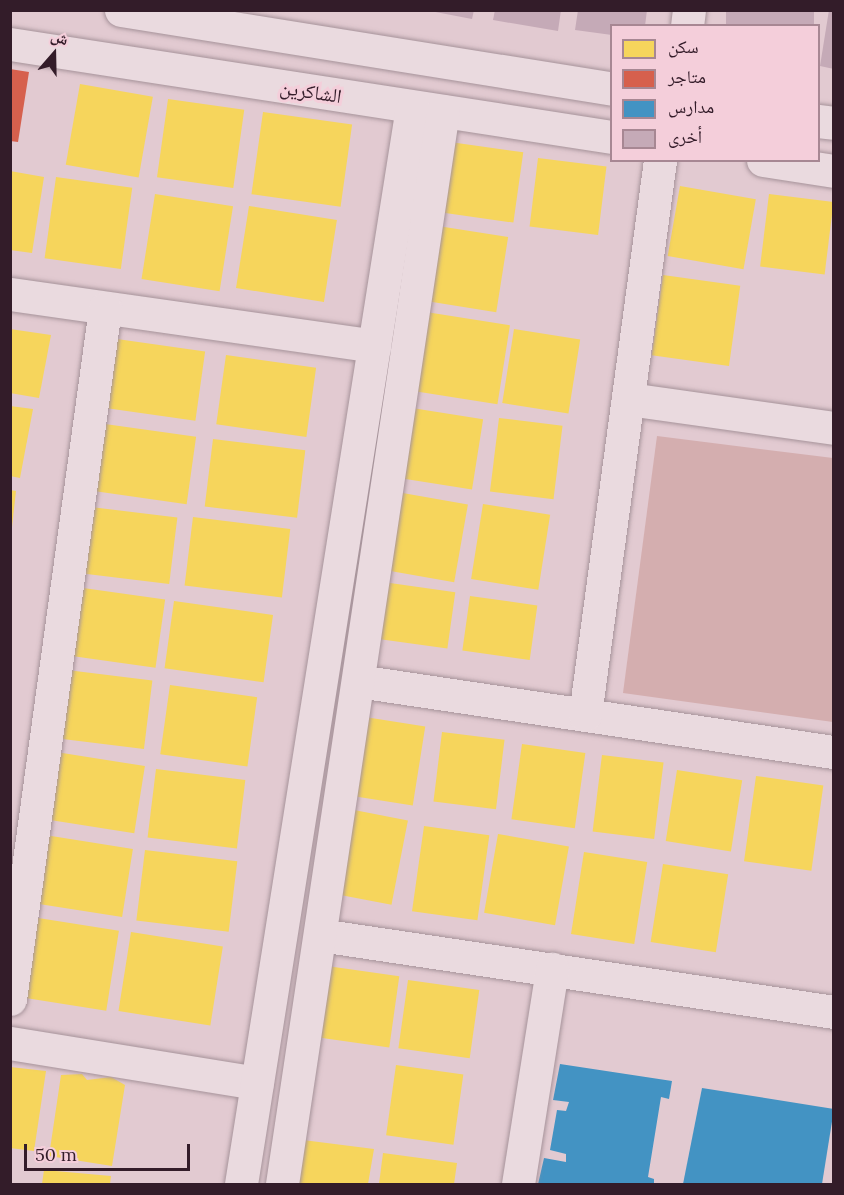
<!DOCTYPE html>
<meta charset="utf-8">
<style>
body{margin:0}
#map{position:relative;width:844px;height:1195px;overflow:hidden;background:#e2cad1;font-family:Lora,"Noto Naskh Arabic",serif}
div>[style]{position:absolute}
.green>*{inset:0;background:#d4aeaf}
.homes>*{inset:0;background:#f6d55c;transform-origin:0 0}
.shops>*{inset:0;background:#d6604d}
.schools>*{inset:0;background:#4393c3}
.building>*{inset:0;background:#c5aab7;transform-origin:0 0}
.roads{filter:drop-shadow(0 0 2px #a6939a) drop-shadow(0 0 2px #a6939a)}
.minor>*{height:33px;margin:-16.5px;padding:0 16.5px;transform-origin:16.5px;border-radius:16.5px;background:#eadadf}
span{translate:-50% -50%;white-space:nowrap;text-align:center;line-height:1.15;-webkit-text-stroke:6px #f4ceda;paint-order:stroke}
.street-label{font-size:20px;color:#331c29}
.frame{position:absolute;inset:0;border:12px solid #331c29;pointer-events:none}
.legend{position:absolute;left:610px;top:24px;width:210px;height:138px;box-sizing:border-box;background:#f4ceda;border:2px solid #a78793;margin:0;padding:8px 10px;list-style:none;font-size:18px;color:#331c29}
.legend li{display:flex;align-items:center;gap:12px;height:30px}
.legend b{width:30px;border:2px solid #a78793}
.north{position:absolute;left:24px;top:24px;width:60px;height:60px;-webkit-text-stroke:4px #f4ceda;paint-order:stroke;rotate:20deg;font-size:16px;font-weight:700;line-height:24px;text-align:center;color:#331c29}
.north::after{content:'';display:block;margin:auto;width:21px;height:27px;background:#331c29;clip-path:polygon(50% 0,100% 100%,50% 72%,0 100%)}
.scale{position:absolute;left:24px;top:1144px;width:166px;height:27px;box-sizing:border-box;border:3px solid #331c29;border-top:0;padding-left:8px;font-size:18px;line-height:21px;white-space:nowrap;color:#331c29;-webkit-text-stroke:4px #f4ceda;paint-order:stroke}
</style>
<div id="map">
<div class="green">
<div style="clip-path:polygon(657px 436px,833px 458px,833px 722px,623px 693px)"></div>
</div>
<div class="homes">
<div style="left:80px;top:84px;width:74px;height:82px;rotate:10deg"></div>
<div style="left:168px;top:99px;width:77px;height:79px;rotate:8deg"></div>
<div style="left:263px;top:112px;width:90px;height:83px;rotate:8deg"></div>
<div style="left:450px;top:142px;width:74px;height:71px;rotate:8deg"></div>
<div style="left:538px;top:158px;width:69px;height:69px;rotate:7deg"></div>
<div style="clip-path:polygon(10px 171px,44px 177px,32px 253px,10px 250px)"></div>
<div style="left:56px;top:177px;width:77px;height:82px;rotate:8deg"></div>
<div style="left:680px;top:186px;width:77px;height:71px;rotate:10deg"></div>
<div style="left:155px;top:194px;width:79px;height:86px;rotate:9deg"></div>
<div style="left:769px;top:194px;width:65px;height:73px;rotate:7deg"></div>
<div style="left:249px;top:206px;width:89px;height:83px;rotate:9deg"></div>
<div style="left:438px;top:226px;width:71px;height:76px;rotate:9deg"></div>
<div style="left:663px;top:275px;width:78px;height:81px;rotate:8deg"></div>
<div style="left:426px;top:312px;width:85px;height:80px;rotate:9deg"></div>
<div style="clip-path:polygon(10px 329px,51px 335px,39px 398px,10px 393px)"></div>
<div style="left:514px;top:329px;width:67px;height:75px;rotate:9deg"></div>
<div style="left:117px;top:339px;width:89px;height:70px;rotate:8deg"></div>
<div style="left:226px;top:355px;width:91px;height:70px;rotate:8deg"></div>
<div style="clip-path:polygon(10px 406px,33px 409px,20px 478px,10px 476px)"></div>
<div style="left:412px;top:408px;width:72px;height:71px;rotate:9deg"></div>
<div style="left:499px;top:418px;width:64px;height:74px;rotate:7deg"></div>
<div style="left:105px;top:424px;width:92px;height:68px;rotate:8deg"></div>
<div style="left:213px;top:439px;width:93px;height:68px;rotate:7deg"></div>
<div style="clip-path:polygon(10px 490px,16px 491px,12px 527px,10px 526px)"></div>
<div style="left:397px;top:492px;width:72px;height:79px;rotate:10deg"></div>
<div style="left:483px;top:504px;width:68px;height:76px;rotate:9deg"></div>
<div style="left:91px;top:507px;width:87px;height:67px;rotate:7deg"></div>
<div style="left:193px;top:517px;width:98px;height:69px;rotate:7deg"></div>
<div style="left:383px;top:582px;width:73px;height:57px;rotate:8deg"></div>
<div style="left:76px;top:587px;width:90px;height:69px;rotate:8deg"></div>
<div style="left:470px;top:596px;width:68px;height:55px;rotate:8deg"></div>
<div style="left:174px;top:601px;width:100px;height:68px;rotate:8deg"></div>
<div style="left:67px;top:670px;width:86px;height:69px;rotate:7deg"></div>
<div style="left:170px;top:685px;width:88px;height:70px;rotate:8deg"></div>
<div style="left:365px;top:717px;width:61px;height:80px;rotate:9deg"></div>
<div style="left:442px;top:732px;width:63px;height:70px;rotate:7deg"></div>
<div style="left:522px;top:744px;width:64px;height:76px;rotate:8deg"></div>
<div style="left:56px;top:752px;width:90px;height:68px;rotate:9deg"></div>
<div style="left:602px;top:755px;width:62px;height:77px;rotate:7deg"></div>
<div style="left:156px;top:769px;width:90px;height:69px;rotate:7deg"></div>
<div style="left:677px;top:770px;width:66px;height:72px;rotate:9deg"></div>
<div style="left:756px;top:776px;width:68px;height:86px;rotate:8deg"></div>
<div style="left:349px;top:809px;width:60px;height:86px;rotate:11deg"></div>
<div style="left:424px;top:826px;width:66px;height:86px;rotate:8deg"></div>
<div style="left:498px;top:834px;width:72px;height:80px;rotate:10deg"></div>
<div style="left:45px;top:835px;width:89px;height:69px;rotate:9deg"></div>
<div style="left:145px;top:850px;width:93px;height:71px;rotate:7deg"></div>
<div style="left:584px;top:852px;width:64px;height:83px;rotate:9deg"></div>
<div style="left:663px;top:864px;width:66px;height:79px;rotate:9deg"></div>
<div style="left:32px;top:917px;width:88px;height:81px;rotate:9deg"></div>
<div style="left:131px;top:932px;width:93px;height:80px;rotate:9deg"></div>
<div style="left:327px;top:966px;width:73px;height:72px;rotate:8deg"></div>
<div style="left:408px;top:980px;width:72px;height:69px;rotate:8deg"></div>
<div style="left:396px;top:1065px;width:68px;height:71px;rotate:8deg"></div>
<div style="clip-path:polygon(10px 1067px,46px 1071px,34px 1151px,10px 1148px)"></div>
<div style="clip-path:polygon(82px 1074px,87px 1080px,111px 1077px,125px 1085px,112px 1166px,49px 1156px,61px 1075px)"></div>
<div style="clip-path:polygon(303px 1140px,374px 1149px,368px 1184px,295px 1184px)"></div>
<div style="clip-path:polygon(383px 1153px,457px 1163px,454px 1184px,379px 1184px)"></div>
<div style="clip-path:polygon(44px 1170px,111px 1176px,110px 1184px,42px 1184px)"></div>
</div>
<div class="shops">
<div style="clip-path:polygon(10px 69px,29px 72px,18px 142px,10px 141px)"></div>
</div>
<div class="schools">
<div style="clip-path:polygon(560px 1064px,672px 1081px,669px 1099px,661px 1097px,648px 1177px,654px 1179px,654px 1184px,538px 1184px,544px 1158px,566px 1162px,566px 1154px,550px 1150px,557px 1110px,566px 1111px,569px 1102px,553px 1100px)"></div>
<div style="clip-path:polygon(702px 1088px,834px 1109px,822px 1184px,683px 1184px)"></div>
</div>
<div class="building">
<div style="clip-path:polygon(425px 10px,474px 10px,472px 19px)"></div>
<div style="clip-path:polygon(495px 10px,561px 10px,558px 31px,493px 20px)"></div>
<div style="clip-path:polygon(578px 10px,647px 10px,645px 26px,612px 26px,612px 35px,575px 30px)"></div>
<div style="left:726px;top:10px;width:88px;height:16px"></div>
<div style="clip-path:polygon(829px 10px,834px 10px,834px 69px,820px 66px)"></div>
</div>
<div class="roads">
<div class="minor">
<div style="left:121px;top:10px;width:497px;rotate:9.1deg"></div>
<div style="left:687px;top:26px;width:16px;rotate:-83deg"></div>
<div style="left:10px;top:44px;width:609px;rotate:8.78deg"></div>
<div style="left:818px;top:121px;width:16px;rotate:7deg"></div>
<div style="left:763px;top:160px;width:72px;rotate:8.8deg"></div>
<div style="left:10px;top:294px;width:368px;rotate:8.1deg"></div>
<div style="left:628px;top:399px;width:208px;rotate:8deg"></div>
<div style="left:358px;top:681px;width:481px;rotate:8.5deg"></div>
<div style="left:585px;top:715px;width:560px;rotate:-82.3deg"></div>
<div style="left:320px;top:935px;width:520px;rotate:8.52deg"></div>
<div style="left:10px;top:999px;width:697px;rotate:-82.17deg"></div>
<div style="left:10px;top:1043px;width:250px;rotate:9.2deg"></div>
<div style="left:241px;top:1184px;width:1090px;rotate:-80.98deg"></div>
<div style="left:282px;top:1184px;width:1085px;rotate:-81.47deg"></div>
<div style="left:518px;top:1184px;width:218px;rotate:-81deg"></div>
</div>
</div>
<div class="street-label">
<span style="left:311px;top:91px;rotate:9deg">الشاكرين</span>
</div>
<div class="frame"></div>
<ul class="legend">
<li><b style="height:16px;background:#f6d55c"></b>سكن</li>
<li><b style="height:16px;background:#d6604d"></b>متاجر</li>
<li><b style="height:16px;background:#4393c3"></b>مدارس</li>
<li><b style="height:16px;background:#c5aab7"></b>أخرى</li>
</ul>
<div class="north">ش</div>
<div class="scale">50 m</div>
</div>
